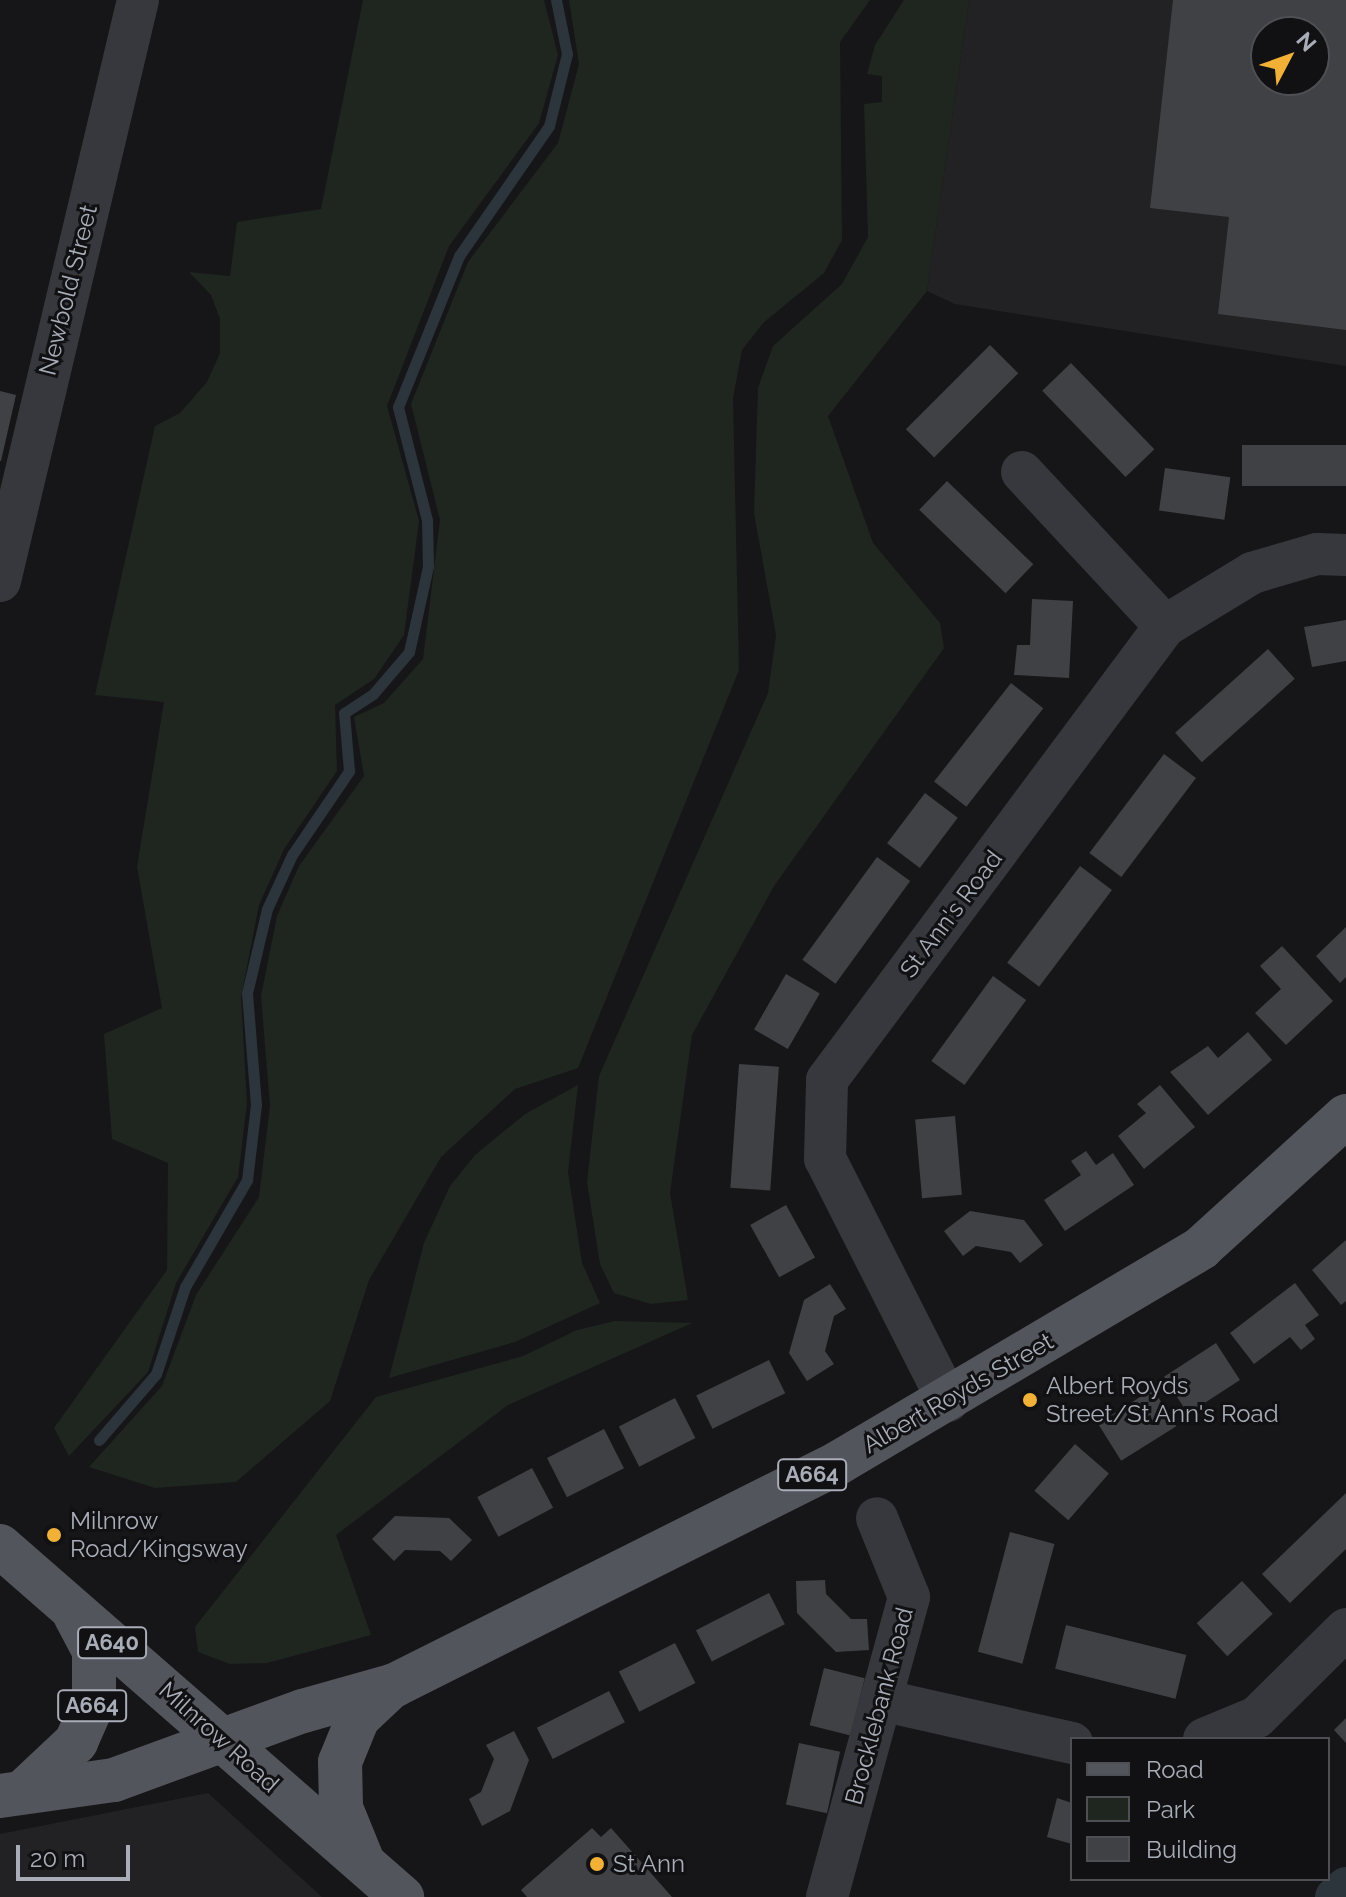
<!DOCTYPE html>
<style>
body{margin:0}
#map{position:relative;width:1346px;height:1897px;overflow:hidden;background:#161618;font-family:Raleway,sans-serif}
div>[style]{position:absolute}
.built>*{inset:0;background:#222225}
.green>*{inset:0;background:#1e261f}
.stream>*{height:11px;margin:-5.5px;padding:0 5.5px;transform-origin:5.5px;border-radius:5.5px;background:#2c353c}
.canal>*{height:40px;margin:-20px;padding:0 20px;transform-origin:20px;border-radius:20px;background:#2c353c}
.building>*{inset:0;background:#404145;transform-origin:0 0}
.minor>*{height:42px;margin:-21px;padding:0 21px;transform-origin:21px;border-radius:21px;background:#37383d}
.major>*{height:44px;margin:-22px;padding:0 22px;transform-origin:22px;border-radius:22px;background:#53555c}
.dots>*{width:22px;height:22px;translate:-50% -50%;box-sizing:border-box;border:4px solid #111113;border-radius:50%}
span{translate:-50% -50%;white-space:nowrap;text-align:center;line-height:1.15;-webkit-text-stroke:6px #111113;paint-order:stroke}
.shield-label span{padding:2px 6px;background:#111113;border:2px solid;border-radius:6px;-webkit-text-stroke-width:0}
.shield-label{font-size:22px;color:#a8adb8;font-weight:700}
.street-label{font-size:24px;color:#a8adb8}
.poi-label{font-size:24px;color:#a8adb8}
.left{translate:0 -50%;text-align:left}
.legend{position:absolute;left:1070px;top:1737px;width:260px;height:144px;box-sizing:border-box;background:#111113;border:2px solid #4d4f55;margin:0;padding:10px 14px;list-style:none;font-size:24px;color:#a8adb8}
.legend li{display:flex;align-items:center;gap:16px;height:40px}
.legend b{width:40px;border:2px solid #4d4f55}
.north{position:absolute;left:1250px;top:16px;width:80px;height:80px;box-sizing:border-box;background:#111113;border:2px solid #4d4f55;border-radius:50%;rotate:49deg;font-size:22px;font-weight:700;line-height:32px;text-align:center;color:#a8adb8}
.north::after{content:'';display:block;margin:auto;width:28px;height:36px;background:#f2b134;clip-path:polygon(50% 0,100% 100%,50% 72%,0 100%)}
.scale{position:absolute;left:16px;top:1845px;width:114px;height:36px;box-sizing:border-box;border:4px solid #a8adb8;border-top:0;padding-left:10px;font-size:24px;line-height:28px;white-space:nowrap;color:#a8adb8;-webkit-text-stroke:6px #111113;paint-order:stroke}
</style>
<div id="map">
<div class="built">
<div style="clip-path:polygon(evenodd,969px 0,1346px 0,1346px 366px,955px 304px,927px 291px,969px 0,1266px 32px,1314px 32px,1314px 80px,1266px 80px,1266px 32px)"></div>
<div style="clip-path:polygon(208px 1793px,322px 1897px,0 1897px,0 1834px)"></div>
</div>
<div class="green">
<div style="clip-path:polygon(363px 0,544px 0,558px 55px,539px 123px,449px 246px,387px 406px,419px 521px,404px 635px,374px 679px,335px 705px,337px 771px,284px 849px,259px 905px,241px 997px,247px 1103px,238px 1177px,176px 1283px,148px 1372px,69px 1456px,54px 1428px,167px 1270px,168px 1163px,112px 1139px,104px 1034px,162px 1008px,137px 867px,164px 702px,95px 695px,155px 426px,180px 413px,207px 382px,220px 353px,220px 319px,211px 295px,189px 272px,230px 276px,237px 222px,321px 209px)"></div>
<div style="clip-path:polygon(569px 0,870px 0,840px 42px,842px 240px,824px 273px,763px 323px,742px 350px,733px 398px,739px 670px,578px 1068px,515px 1089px,441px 1157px,369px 1280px,330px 1401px,236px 1482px,155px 1488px,89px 1467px,162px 1386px,196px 1295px,259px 1197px,270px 1106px,261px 996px,277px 916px,299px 866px,364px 776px,354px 717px,384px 703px,423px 659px,440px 520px,411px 404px,468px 262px,558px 143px,579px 64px)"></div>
<div style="clip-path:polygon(904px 0,969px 0,927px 291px,828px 416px,873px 543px,940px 623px,944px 648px,774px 886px,692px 1035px,670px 1193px,688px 1300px,651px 1304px,614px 1293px,600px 1264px,587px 1182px,599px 1076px,768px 693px,776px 635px,754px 513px,758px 388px,773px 346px,842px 284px,868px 237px,864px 104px,882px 102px,882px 76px,867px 74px,875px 45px)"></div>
<div style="clip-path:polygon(578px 1085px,568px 1172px,582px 1263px,600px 1303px,515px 1342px,389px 1378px,424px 1243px,450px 1186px,475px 1155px,525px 1114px)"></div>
<div style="clip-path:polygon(615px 1321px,692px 1323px,508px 1405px,336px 1535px,371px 1635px,267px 1663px,230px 1664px,198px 1652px,195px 1627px,376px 1397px,523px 1356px,577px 1330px)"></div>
</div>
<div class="stream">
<div style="left:99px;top:1440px;width:87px;rotate:-49.2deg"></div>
<div style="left:156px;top:1374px;width:92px;rotate:-71.6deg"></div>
<div style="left:185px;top:1287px;width:124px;rotate:-59.9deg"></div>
<div style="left:247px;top:1180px;width:76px;rotate:-83.2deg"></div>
<div style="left:256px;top:1105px;width:112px;rotate:-94.6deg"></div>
<div style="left:247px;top:993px;width:86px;rotate:-76.6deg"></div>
<div style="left:267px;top:909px;width:60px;rotate:-65.2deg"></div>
<div style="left:292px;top:855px;width:102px;rotate:-55.8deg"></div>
<div style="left:349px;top:771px;width:58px;rotate:-94.9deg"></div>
<div style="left:344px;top:713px;width:35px;rotate:-33deg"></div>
<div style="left:373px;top:694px;width:55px;rotate:-49.4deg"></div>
<div style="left:409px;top:652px;width:88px;rotate:-77.5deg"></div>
<div style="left:428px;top:566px;width:46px;rotate:-91.2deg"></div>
<div style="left:427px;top:520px;width:117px;rotate:-104.4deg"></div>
<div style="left:398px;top:407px;width:163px;rotate:-68deg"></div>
<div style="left:459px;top:256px;width:158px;rotate:-55.3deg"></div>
<div style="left:549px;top:126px;width:74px;rotate:-76deg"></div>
<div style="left:567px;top:54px;width:55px;rotate:-101.5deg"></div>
</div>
<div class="canal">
<div style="left:1335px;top:1897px;width:15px;rotate:-42deg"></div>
</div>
<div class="building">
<div style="clip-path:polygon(evenodd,1173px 0,1346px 0,1346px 330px,1218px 314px,1229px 217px,1150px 208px,1173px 0,1266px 32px,1314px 32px,1314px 80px,1266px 80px,1266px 32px)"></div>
<div style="left:990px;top:345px;width:40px;height:119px;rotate:45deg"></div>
<div style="left:1071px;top:363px;width:120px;height:40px;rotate:46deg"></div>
<div style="clip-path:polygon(0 391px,16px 395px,1px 461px,0 461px)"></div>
<div style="left:1346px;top:445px;width:41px;height:104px;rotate:90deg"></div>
<div style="left:1165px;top:468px;width:66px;height:43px;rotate:8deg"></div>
<div style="left:947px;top:481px;width:120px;height:40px;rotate:44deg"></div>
<div style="clip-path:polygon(1032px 599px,1073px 601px,1069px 678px,1014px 675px,1017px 645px,1030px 645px)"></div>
<div style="clip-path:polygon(1346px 620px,1346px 661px,1312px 667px,1304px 627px)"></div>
<div style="left:1268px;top:649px;width:40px;height:125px;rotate:48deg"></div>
<div style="left:1011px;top:683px;width:41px;height:125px;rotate:38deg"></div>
<div style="left:1164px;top:754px;width:40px;height:124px;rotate:37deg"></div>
<div style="left:925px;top:793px;width:41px;height:63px;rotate:37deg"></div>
<div style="left:877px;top:857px;width:41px;height:127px;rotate:36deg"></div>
<div style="left:1080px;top:866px;width:40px;height:121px;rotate:37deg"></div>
<div style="clip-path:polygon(1346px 927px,1346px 977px,1340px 983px,1316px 956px)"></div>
<div style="clip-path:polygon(1282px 946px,1333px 1001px,1286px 1045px,1255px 1013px,1281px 989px,1260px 966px)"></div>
<div style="left:786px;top:974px;width:39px;height:64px;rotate:30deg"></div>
<div style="left:993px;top:976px;width:41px;height:105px;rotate:36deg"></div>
<div style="clip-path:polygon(1248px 1032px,1272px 1060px,1208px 1115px,1170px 1072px,1208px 1046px,1218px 1058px)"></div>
<div style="left:739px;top:1064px;width:40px;height:124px;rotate:4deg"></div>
<div style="clip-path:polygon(1160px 1085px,1195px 1127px,1144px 1169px,1118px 1136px,1146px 1113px,1137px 1104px)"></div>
<div style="left:955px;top:1116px;width:79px;height:40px;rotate:85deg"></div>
<div style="clip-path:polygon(1086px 1151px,1096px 1165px,1113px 1153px,1134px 1185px,1065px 1231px,1044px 1200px,1081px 1175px,1071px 1161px)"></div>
<div style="left:786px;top:1205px;width:60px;height:41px;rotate:61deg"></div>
<div style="clip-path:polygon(970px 1211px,1024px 1220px,1043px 1245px,1020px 1263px,1011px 1252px,976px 1246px,963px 1256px,944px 1231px)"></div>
<div style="clip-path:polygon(1346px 1240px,1346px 1301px,1341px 1305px,1312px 1270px)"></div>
<div style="clip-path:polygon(1295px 1283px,1319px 1315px,1305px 1325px,1315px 1339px,1301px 1350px,1290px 1337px,1254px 1364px,1230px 1333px)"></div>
<div style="clip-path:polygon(830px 1284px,846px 1309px,834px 1316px,825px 1351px,834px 1364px,807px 1381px,789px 1353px,804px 1300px)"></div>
<div style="left:1216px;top:1343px;width:44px;height:62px;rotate:57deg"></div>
<div style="left:769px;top:1360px;width:37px;height:81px;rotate:64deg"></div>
<div style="left:1153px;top:1389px;width:44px;height:65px;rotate:58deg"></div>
<div style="left:675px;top:1398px;width:45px;height:63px;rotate:63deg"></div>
<div style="left:604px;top:1429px;width:44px;height:64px;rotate:63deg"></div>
<div style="left:1075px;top:1444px;width:45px;height:62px;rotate:41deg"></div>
<div style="left:532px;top:1468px;width:45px;height:62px;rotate:62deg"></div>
<div style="clip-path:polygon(1346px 1493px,1346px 1549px,1290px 1603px,1262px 1574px)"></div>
<div style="clip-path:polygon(395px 1516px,449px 1518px,472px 1540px,451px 1561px,440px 1551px,405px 1550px,394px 1561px,372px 1539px)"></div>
<div style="left:1010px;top:1532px;width:46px;height:124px;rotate:15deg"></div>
<div style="clip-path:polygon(825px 1580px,826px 1594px,851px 1619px,867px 1619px,869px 1650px,836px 1652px,797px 1613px,796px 1581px)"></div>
<div style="left:1242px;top:1581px;width:45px;height:62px;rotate:47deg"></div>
<div style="left:769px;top:1593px;width:35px;height:82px;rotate:63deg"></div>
<div style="left:1066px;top:1625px;width:124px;height:45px;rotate:14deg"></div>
<div style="left:675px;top:1643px;width:45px;height:63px;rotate:63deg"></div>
<div style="left:824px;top:1668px;width:42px;height:59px;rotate:14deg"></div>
<div style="left:609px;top:1691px;width:35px;height:81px;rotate:63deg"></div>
<div style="clip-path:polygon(1346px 1718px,1346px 1743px,1334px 1730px)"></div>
<div style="clip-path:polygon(514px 1731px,529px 1760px,510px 1811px,482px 1826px,469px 1799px,481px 1792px,494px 1759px,486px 1745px)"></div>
<div style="left:799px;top:1743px;width:42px;height:63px;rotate:12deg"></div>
<div style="clip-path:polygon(1057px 1798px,1072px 1803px,1072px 1844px,1047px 1837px)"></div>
<div style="clip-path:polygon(592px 1828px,601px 1837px,611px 1828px,672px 1897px,527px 1897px,521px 1890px)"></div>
</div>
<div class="minor">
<div style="left:1022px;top:472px;width:210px;rotate:47.1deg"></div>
<div style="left:0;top:581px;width:597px;rotate:-76.64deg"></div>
<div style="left:948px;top:1401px;width:271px;rotate:-116.9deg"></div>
<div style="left:825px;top:1159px;width:79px;rotate:-88.5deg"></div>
<div style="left:827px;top:1080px;width:566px;rotate:-53.33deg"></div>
<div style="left:1165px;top:626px;width:102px;rotate:-31.3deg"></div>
<div style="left:1252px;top:573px;width:68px;rotate:-16.3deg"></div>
<div style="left:1317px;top:554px;width:29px;rotate:2deg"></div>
<div style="left:881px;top:1700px;width:196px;rotate:12.7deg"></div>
<div style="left:1204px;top:1739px;width:57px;rotate:-22.5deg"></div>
<div style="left:1257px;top:1717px;width:125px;rotate:-44.7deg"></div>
<div style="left:827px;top:1897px;width:311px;rotate:-74.7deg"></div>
<div style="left:909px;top:1597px;width:85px;rotate:-112.1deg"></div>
</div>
<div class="major">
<div style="left:0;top:1546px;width:534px;rotate:41.13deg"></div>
<div style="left:26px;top:1789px;width:69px;rotate:-43.2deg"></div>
<div style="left:76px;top:1742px;width:45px;rotate:-66.3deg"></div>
<div style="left:94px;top:1701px;width:50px;rotate:-90deg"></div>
<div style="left:94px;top:1651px;width:41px;rotate:-117.8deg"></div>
<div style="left:0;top:1796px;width:115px;rotate:-8deg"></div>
<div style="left:114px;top:1780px;width:201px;rotate:-20.1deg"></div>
<div style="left:303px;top:1711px;width:96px;rotate:-15.8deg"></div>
<div style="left:395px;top:1685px;width:496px;rotate:-26.6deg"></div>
<div style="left:838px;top:1463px;width:422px;rotate:-30.6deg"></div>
<div style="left:1201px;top:1248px;width:196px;rotate:-42.3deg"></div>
<div style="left:361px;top:1857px;width:53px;rotate:-112.2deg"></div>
<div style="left:341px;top:1808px;width:46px;rotate:-91.2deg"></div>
<div style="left:340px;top:1762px;width:48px;rotate:-67.8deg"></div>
<div style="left:358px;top:1718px;width:47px;rotate:-43.3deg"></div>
</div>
<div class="dots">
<div style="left:1030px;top:1400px;background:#f2b134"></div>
<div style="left:54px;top:1535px;background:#f2b134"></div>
<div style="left:597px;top:1864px;background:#f2b134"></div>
</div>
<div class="shield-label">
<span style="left:812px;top:1475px">A664</span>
<span style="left:112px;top:1643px">A640</span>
<span style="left:92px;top:1706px">A664</span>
</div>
<div class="street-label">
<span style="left:68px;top:290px;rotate:-76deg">Newbold Street</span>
<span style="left:951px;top:914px;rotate:-53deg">St Ann's Road</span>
<span style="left:958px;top:1393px;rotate:-30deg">Albert Royds Street</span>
<span style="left:879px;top:1706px;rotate:-75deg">Brocklebank Road</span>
<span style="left:219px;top:1737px;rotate:42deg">Milnrow Road</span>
</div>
<div class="poi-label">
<span class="left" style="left:1046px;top:1400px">Albert Royds<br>Street/St Ann's Road</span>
<span class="left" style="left:70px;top:1535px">Milnrow<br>Road/Kingsway</span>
<span class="left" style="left:613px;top:1864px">St Ann</span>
</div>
<ul class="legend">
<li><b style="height:10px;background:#53555c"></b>Road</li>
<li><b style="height:22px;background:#1e261f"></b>Park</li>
<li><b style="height:22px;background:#404145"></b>Building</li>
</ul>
<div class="north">N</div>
<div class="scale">20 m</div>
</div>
